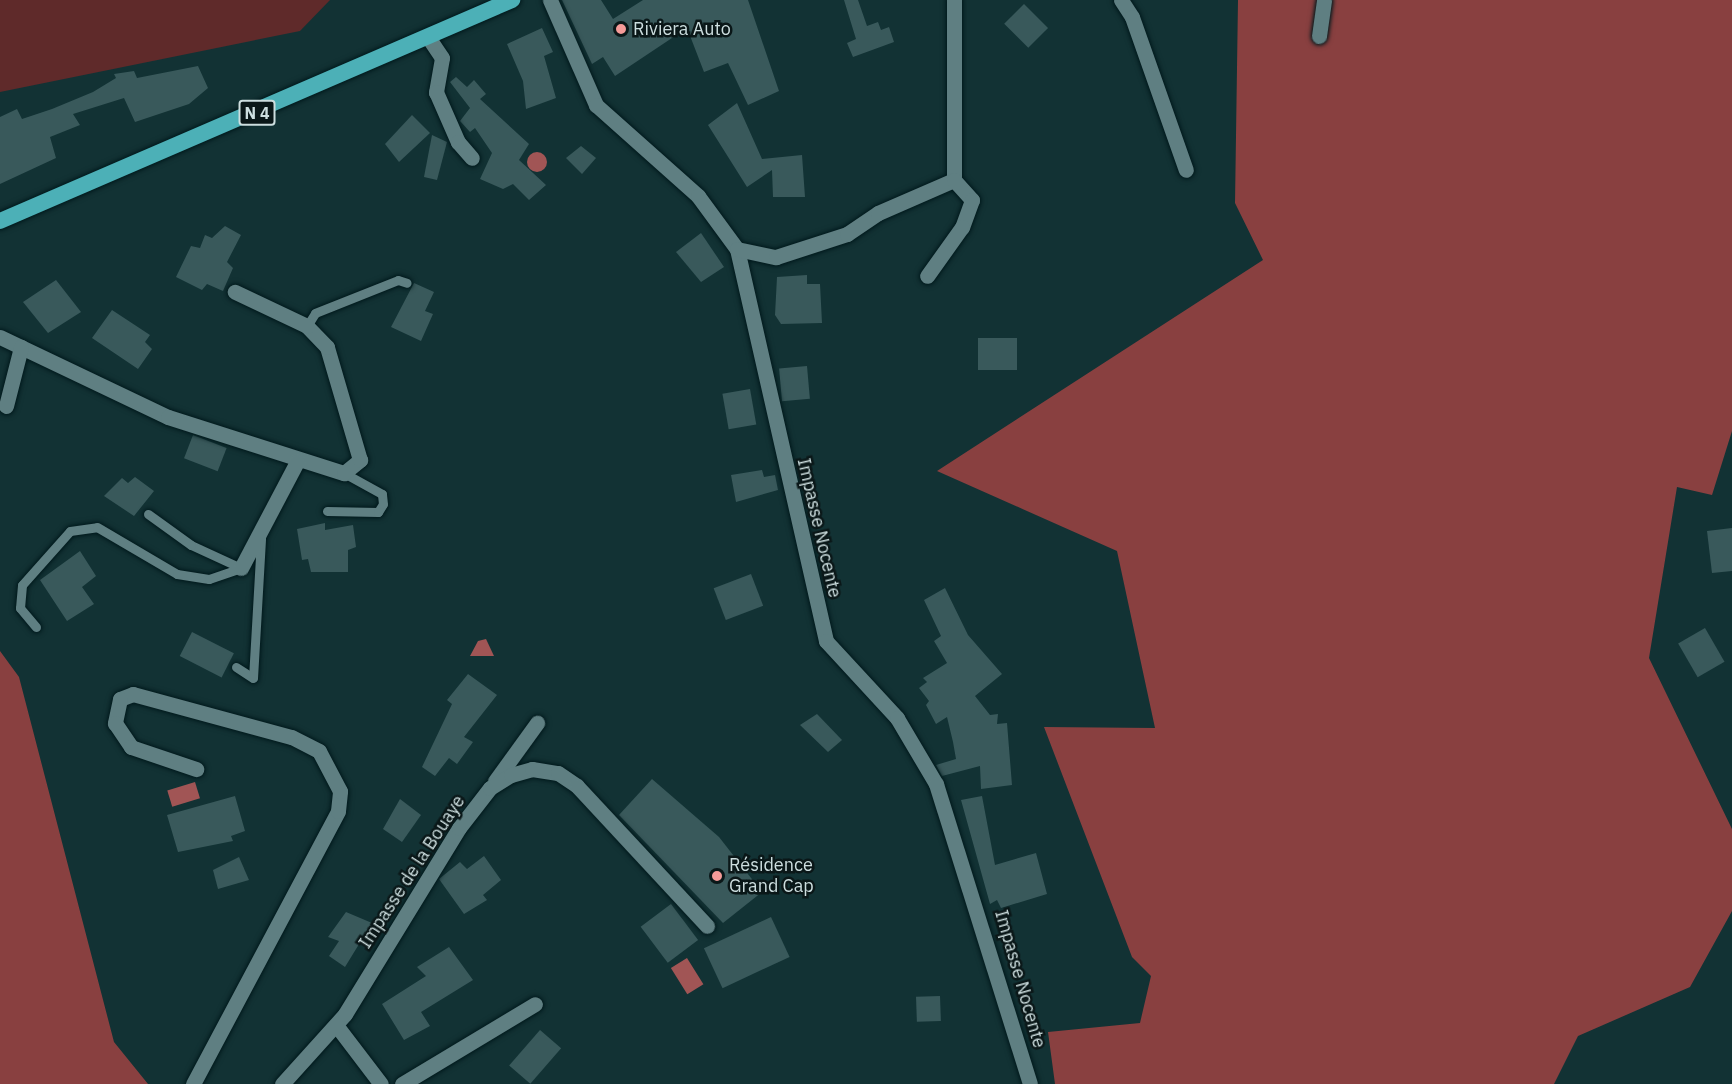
<!DOCTYPE html>
<meta charset="utf-8">
<style>
body{margin:0}
#map{position:relative;width:1732px;height:1084px;overflow:hidden;background:#123234;font-family:"IBM Plex Sans",sans-serif}
div>[style]{position:absolute}
.green>*{inset:0;background:#5f2a2a}
.forest>*{inset:0;background:#894040}
.water>*{inset:0;background:#a15555;transform-origin:0 0}
.round{border-radius:50%}
.building>*{inset:0;background:#39595b;transform-origin:0 0}
.roads{filter:drop-shadow(0 0 2px #00191c) drop-shadow(0 0 2px #00191c)}
.service>*{height:9px;margin:-4.5px;padding:0 4.5px;transform-origin:4.5px;border-radius:4.5px;background:#5f7f82}
.minor>*{height:15px;margin:-7.5px;padding:0 7.5px;transform-origin:7.5px;border-radius:7.5px;background:#5f7f82}
.trunk>*{height:16px;margin:-8px;padding:0 8px;transform-origin:8px;border-radius:8px;background:#4cb0b7}
.dots>*{width:16px;height:16px;translate:-50% -50%;box-sizing:border-box;border:3px solid #0a1718;border-radius:50%}
span{translate:-50% -50%;white-space:nowrap;text-align:center;line-height:1.15;-webkit-text-stroke:5px #0a1718;paint-order:stroke}
.shield-label span{padding:2px 4px;background:#0a1718;border:2px solid;border-radius:4px;-webkit-text-stroke-width:0}
.shield-label{font-size:16px;color:#cddedf;font-weight:700}
.poi-label{font-size:18px;color:#cddedf}
.left{translate:0 -50%;text-align:left}
.street-label{font-size:18px;color:#cddedf}
</style>
<div id="map">
<div class="green">
<div style="clip-path:polygon(0 0,330px 0,300px 31px,0 92px)"></div>
</div>
<div class="forest">
<div style="clip-path:polygon(1238px 0,1732px 0,1732px 431px,1712px 495px,1677px 487px,1649px 658px,1732px 829px,1732px 911px,1690px 987px,1578px 1036px,1554px 1084px,1055px 1084px,1048px 1032px,1140px 1023px,1151px 976px,1132px 957px,1044px 727px,1155px 728px,1117px 551px,937px 471px,1263px 260px,1235px 203px)"></div>
<div style="clip-path:polygon(0 651px,19px 677px,114px 1042px,148px 1084px,0 1084px)"></div>
</div>
<div class="water">
<div class="round" style="left:527px;top:152px;width:20px;height:20px"></div>
<div style="clip-path:polygon(486px 639px,494px 656px,470px 656px,478px 641px)"></div>
<div style="left:195px;top:782px;width:17px;height:29px;rotate:73deg"></div>
<div style="left:687px;top:958px;width:31px;height:19px;rotate:58deg"></div>
</div>
<div class="building">
<div style="clip-path:polygon(562px 0,601px 0,613px 19px,643px 0,748px 0,779px 91px,748px 105px,728px 63px,704px 72px,687px 28px,615px 76px,603px 57px,592px 64px)"></div>
<div style="clip-path:polygon(844px 0,858px 0,867px 26px,878px 22px,881px 30px,889px 27px,894px 42px,853px 57px,847px 43px,856px 39px)"></div>
<div style="left:1024px;top:4px;width:34px;height:28px;rotate:45deg"></div>
<div style="clip-path:polygon(542px 28px,553px 52px,544px 56px,556px 98px,526px 109px,523px 81px,507px 44px)"></div>
<div style="clip-path:polygon(198px 66px,208px 88px,189px 104px,135px 122px,124px 98px,73px 114px,80px 125px,50px 137px,56px 158px,0 184px,0 117px,17px 109px,22px 119px,52px 109px,93px 92px,116px 78px,114px 74px,134px 71px,137px 78px)"></div>
<div style="clip-path:polygon(456px 77px,467px 87px,474px 80px,486px 94px,480px 99px,529px 144px,519px 160px,546px 185px,529px 200px,513px 184px,503px 189px,480px 179px,492px 153px,475px 128px,470px 132px,460px 121px,470px 108px,450px 82px)"></div>
<div style="clip-path:polygon(737px 103px,762px 159px,802px 155px,805px 197px,773px 197px,772px 170px,747px 187px,708px 125px)"></div>
<div style="clip-path:polygon(412px 115px,430px 133px,399px 162px,385px 144px)"></div>
<div style="clip-path:polygon(432px 135px,447px 142px,437px 180px,424px 177px)"></div>
<div style="clip-path:polygon(581px 146px,596px 158px,582px 174px,566px 158px)"></div>
<div style="clip-path:polygon(225px 226px,241px 235px,227px 262px,233px 268px,223px 291px,207px 284px,202px 290px,176px 277px,191px 246px,200px 248px,205px 235px,212px 238px)"></div>
<div style="clip-path:polygon(701px 233px,724px 267px,701px 282px,676px 252px)"></div>
<div style="clip-path:polygon(807px 275px,807px 284px,820px 284px,822px 323px,781px 324px,775px 315px,777px 277px)"></div>
<div style="clip-path:polygon(56px 280px,81px 312px,48px 333px,23px 302px)"></div>
<div style="clip-path:polygon(414px 283px,434px 292px,425px 311px,433px 314px,421px 341px,391px 327px)"></div>
<div style="clip-path:polygon(112px 310px,150px 335px,145px 342px,152px 349px,138px 369px,92px 338px)"></div>
<div style="left:978px;top:338px;width:39px;height:32px"></div>
<div style="left:807px;top:366px;width:33px;height:28px;rotate:85deg"></div>
<div style="left:750px;top:389px;width:36px;height:28px;rotate:80deg"></div>
<div style="left:193px;top:435px;width:36px;height:25px;rotate:21deg"></div>
<div style="clip-path:polygon(762px 470px,764px 477px,775px 475px,778px 490px,736px 502px,731px 475px)"></div>
<div style="clip-path:polygon(135px 477px,154px 491px,134px 516px,104px 496px,122px 478px,128px 483px)"></div>
<div style="clip-path:polygon(325px 523px,325px 530px,353px 525px,356px 547px,348px 550px,348px 572px,311px 572px,308px 559px,302px 560px,297px 529px)"></div>
<div style="clip-path:polygon(1732px 528px,1732px 571px,1712px 573px,1707px 531px)"></div>
<div style="clip-path:polygon(80px 551px,96px 576px,82px 587px,94px 604px,67px 621px,40px 580px)"></div>
<div style="left:751px;top:574px;width:34px;height:40px;rotate:69deg"></div>
<div style="clip-path:polygon(945px 588px,968px 635px,1002px 674px,975px 696px,990px 715px,998px 714px,997px 724px,1007px 723px,1012px 785px,981px 789px,980px 766px,942px 776px,936px 765px,956px 759px,953px 742px,947px 717px,936px 724px,926px 705px,929px 701px,919px 688px,927px 682px,923px 678px,947px 663px,934px 641px,941px 636px,924px 600px)"></div>
<div style="left:1705px;top:628px;width:39px;height:31px;rotate:60deg"></div>
<div style="left:192px;top:632px;width:47px;height:27px;rotate:27deg"></div>
<div style="clip-path:polygon(468px 674px,497px 695px,464px 737px,473px 742px,457px 764px,449px 758px,435px 776px,422px 767px,452px 704px,447px 700px)"></div>
<div style="clip-path:polygon(817px 714px,842px 740px,828px 752px,800px 725px)"></div>
<div style="clip-path:polygon(652px 779px,719px 837px,762px 892px,723px 923px,619px 815px)"></div>
<div style="clip-path:polygon(235px 796px,245px 831px,231px 836px,233px 841px,178px 852px,167px 815px)"></div>
<div style="clip-path:polygon(982px 796px,995px 865px,1036px 853px,1047px 894px,1001px 908px,997px 900px,990px 904px,961px 800px)"></div>
<div style="clip-path:polygon(400px 799px,421px 815px,402px 842px,383px 829px)"></div>
<div style="clip-path:polygon(484px 856px,501px 880px,483px 895px,487px 900px,464px 914px,439px 879px,460px 862px,467px 869px)"></div>
<div style="clip-path:polygon(239px 857px,249px 880px,218px 889px,213px 870px)"></div>
<div style="left:671px;top:904px;width:45px;height:38px;rotate:53deg"></div>
<div style="clip-path:polygon(346px 912px,372px 923px,345px 967px,329px 956px,339px 941px,328px 937px)"></div>
<div style="left:771px;top:917px;width:44px;height:74px;rotate:65deg"></div>
<div style="clip-path:polygon(449px 947px,473px 980px,421px 1012px,430px 1026px,404px 1040px,382px 1004px,426px 976px,417px 967px)"></div>
<div style="left:940px;top:996px;width:25px;height:24px;rotate:88deg"></div>
<div style="left:540px;top:1030px;width:28px;height:47px;rotate:41deg"></div>
</div>
<div class="roads">
<div class="service">
<div style="left:307px;top:326px;width:15px;rotate:-58deg"></div>
<div style="left:315px;top:313px;width:89px;rotate:-21.7deg"></div>
<div style="left:398px;top:280px;width:9px;rotate:18deg"></div>
<div style="left:327px;top:511px;width:51px;rotate:1.1deg"></div>
<div style="left:378px;top:512px;width:9px;rotate:-58deg"></div>
<div style="left:383px;top:504px;width:10px;rotate:-96deg"></div>
<div style="left:382px;top:494px;width:43px;rotate:-151.1deg"></div>
<div style="left:36px;top:627px;width:25px;rotate:-130deg"></div>
<div style="left:20px;top:608px;width:23px;rotate:-85deg"></div>
<div style="left:22px;top:585px;width:72px;rotate:-48.4deg"></div>
<div style="left:70px;top:531px;width:27px;rotate:-8deg"></div>
<div style="left:97px;top:527px;width:93px;rotate:30.4deg"></div>
<div style="left:177px;top:574px;width:32px;rotate:9deg"></div>
<div style="left:209px;top:579px;width:34px;rotate:-19deg"></div>
<div style="left:241px;top:568px;width:55px;rotate:-155.3deg"></div>
<div style="left:191px;top:545px;width:53px;rotate:-144.2deg"></div>
<div style="left:236px;top:667px;width:20px;rotate:33deg"></div>
<div style="left:253px;top:678px;width:140px;rotate:-86.7deg"></div>
</div>
<div class="minor">
<div style="left:550px;top:0;width:115px;rotate:66.3deg"></div>
<div style="left:596px;top:105px;width:137px;rotate:41.7deg"></div>
<div style="left:698px;top:196px;width:66px;rotate:53.7deg"></div>
<div style="left:737px;top:249px;width:402px;rotate:77.2deg"></div>
<div style="left:826px;top:641px;width:105px;rotate:47.3deg"></div>
<div style="left:897px;top:718px;width:77px;rotate:59.4deg"></div>
<div style="left:936px;top:784px;width:314px;rotate:72.6deg"></div>
<div style="left:1121px;top:0;width:20px;rotate:57deg"></div>
<div style="left:1132px;top:17px;width:162px;rotate:70.6deg"></div>
<div style="left:1319px;top:36px;width:36px;rotate:-82deg"></div>
<div style="left:428px;top:37px;width:25px;rotate:56deg"></div>
<div style="left:442px;top:58px;width:35px;rotate:100deg"></div>
<div style="left:436px;top:92px;width:55px;rotate:66.3deg"></div>
<div style="left:458px;top:142px;width:21px;rotate:49deg"></div>
<div style="left:954px;top:180px;width:180px;rotate:-90deg"></div>
<div style="left:737px;top:249px;width:40px;rotate:12deg"></div>
<div style="left:776px;top:257px;width:75px;rotate:-17.9deg"></div>
<div style="left:847px;top:234px;width:37px;rotate:-34deg"></div>
<div style="left:878px;top:213px;width:83px;rotate:-23.5deg"></div>
<div style="left:954px;top:180px;width:27px;rotate:48deg"></div>
<div style="left:972px;top:200px;width:29px;rotate:110deg"></div>
<div style="left:962px;top:227px;width:60px;rotate:125.5deg"></div>
<div style="left:0;top:337px;width:186px;rotate:25.5deg"></div>
<div style="left:168px;top:417px;width:185px;rotate:17.7deg"></div>
<div style="left:344px;top:473px;width:21px;rotate:-39deg"></div>
<div style="left:360px;top:460px;width:118px;rotate:-106.3deg"></div>
<div style="left:327px;top:347px;width:29px;rotate:-134deg"></div>
<div style="left:307px;top:326px;width:80px;rotate:-154.7deg"></div>
<div style="left:6px;top:406px;width:61px;rotate:-75.7deg"></div>
<div style="left:241px;top:568px;width:120px;rotate:-62.2deg"></div>
<div style="left:495px;top:781px;width:72px;rotate:-54.1deg"></div>
<div style="left:336px;top:1025px;width:74px;rotate:52.7deg"></div>
<div style="left:193px;top:1084px;width:309px;rotate:-62deg"></div>
<div style="left:338px;top:811px;width:20px;rotate:-84deg"></div>
<div style="left:340px;top:791px;width:45px;rotate:-117.7deg"></div>
<div style="left:319px;top:751px;width:31px;rotate:-153deg"></div>
<div style="left:291px;top:737px;width:164px;rotate:-164.8deg"></div>
<div style="left:133px;top:694px;width:14px;rotate:159deg"></div>
<div style="left:120px;top:699px;width:25px;rotate:102deg"></div>
<div style="left:115px;top:723px;width:29px;rotate:56deg"></div>
<div style="left:131px;top:747px;width:69px;rotate:18.7deg"></div>
<div style="left:282px;top:1084px;width:94px;rotate:-48deg"></div>
<div style="left:345px;top:1014px;width:218px;rotate:-58.5deg"></div>
<div style="left:459px;top:828px;width:51px;rotate:-52.2deg"></div>
<div style="left:490px;top:788px;width:25px;rotate:-32deg"></div>
<div style="left:511px;top:775px;width:22px;rotate:-16deg"></div>
<div style="left:532px;top:769px;width:26px;rotate:9deg"></div>
<div style="left:558px;top:773px;width:23px;rotate:34deg"></div>
<div style="left:577px;top:786px;width:191px;rotate:47.1deg"></div>
<div style="left:402px;top:1084px;width:155px;rotate:-31deg"></div>
</div>
<div class="trunk">
<div style="left:0;top:221px;width:558px;rotate:-23.35deg"></div>
</div>
</div>
<div class="dots">
<div style="left:621px;top:29px;background:#f59b99"></div>
<div style="left:717px;top:876px;background:#f59b99"></div>
</div>
<div class="shield-label">
<span style="left:257px;top:113px">N 4</span>
</div>
<div class="poi-label">
<span class="left" style="left:633px;top:29px">Riviera Auto</span>
<span class="left" style="left:729px;top:876px">Résidence<br>Grand Cap</span>
</div>
<div class="street-label">
<span style="left:819px;top:528px;rotate:77deg">Impasse Nocente</span>
<span style="left:412px;top:872px;rotate:-57deg">Impasse de la Bouaye</span>
<span style="left:1020px;top:979px;rotate:74deg">Impasse Nocente</span>
</div>
</div>
